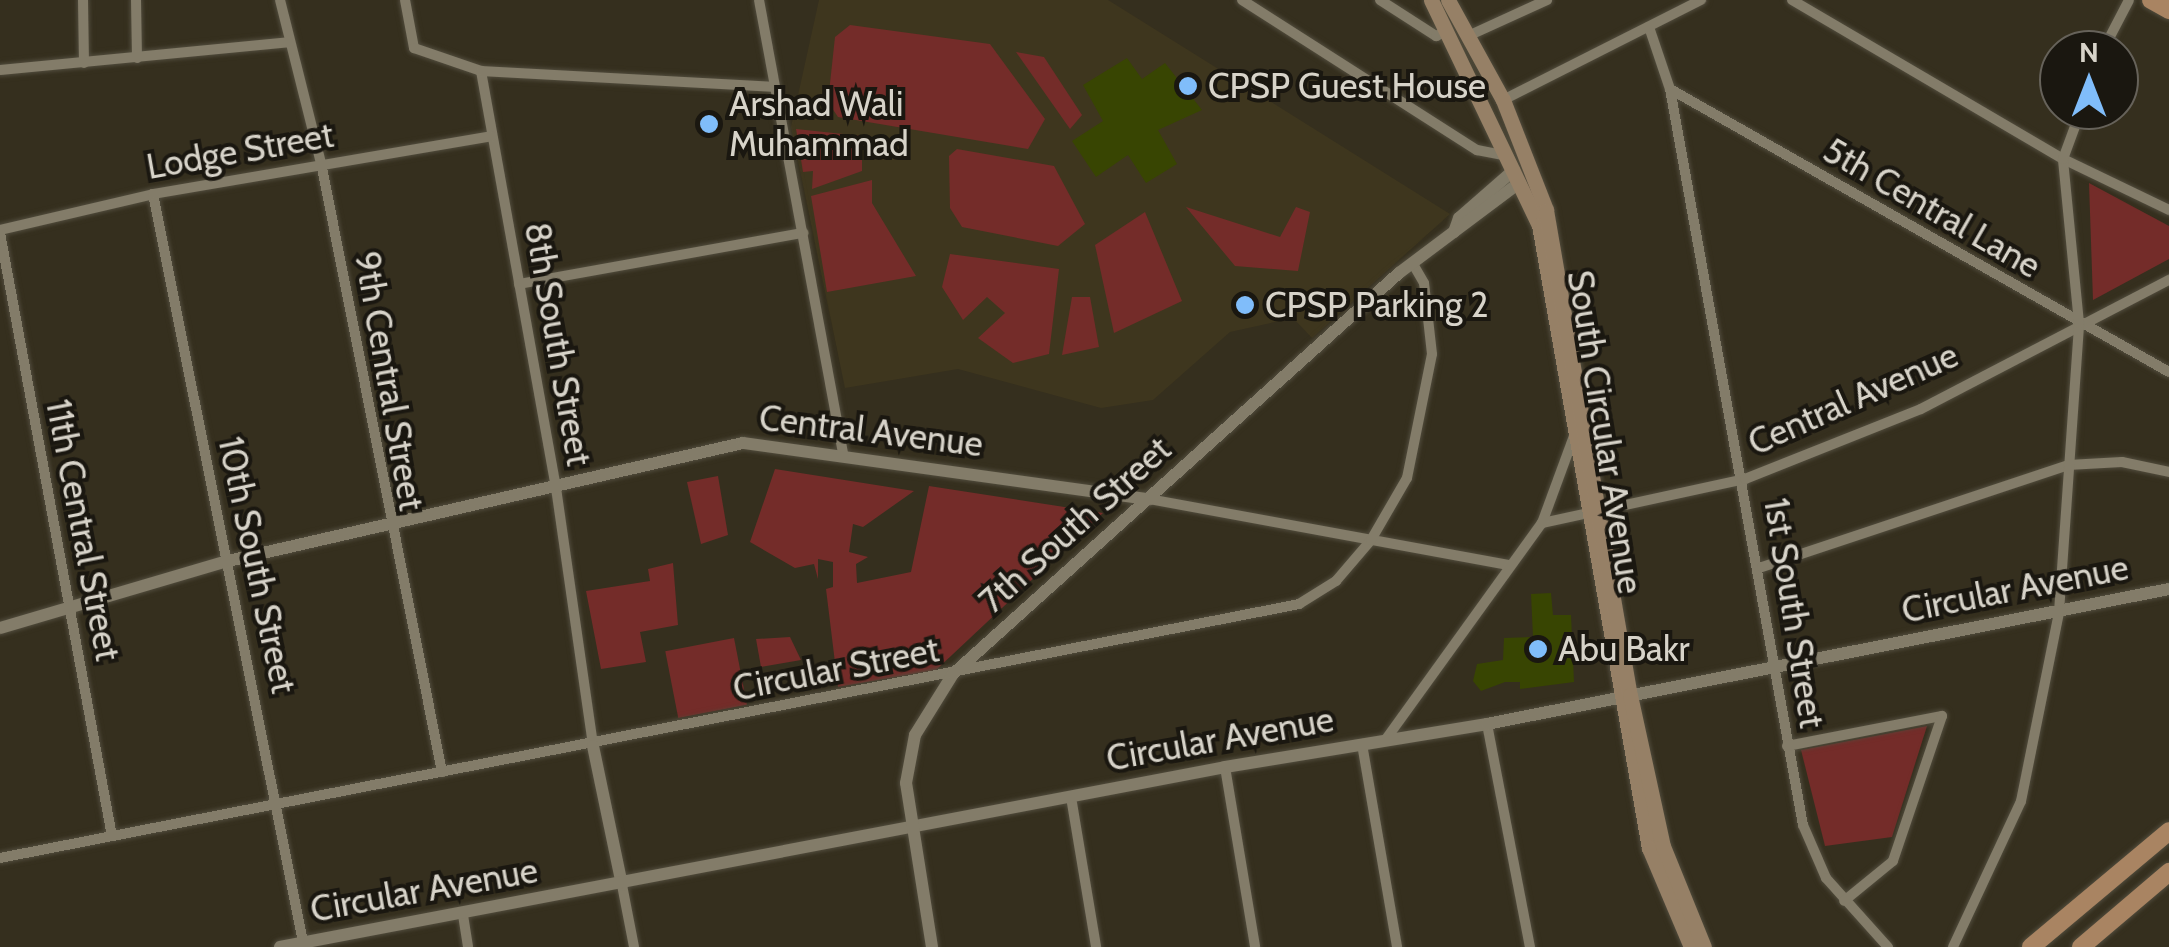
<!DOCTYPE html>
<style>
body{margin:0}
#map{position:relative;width:2169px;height:947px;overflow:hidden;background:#352f1e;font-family:Cabin,sans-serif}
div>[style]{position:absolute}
.built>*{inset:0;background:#3e361e}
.green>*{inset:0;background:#742c29;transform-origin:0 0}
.building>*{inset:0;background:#384502}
.roads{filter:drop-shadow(0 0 2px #514c3d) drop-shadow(0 0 2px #514c3d)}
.minor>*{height:10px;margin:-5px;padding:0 5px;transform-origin:5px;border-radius:5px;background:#837c69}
.tertiary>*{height:12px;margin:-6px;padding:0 6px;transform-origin:6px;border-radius:6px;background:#837c69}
.secondary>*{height:15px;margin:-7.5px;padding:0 7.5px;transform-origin:7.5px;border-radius:7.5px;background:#968066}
.primary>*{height:18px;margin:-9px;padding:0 9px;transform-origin:9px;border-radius:9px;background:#a98462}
.dots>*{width:28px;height:28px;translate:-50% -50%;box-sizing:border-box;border:5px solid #1a1710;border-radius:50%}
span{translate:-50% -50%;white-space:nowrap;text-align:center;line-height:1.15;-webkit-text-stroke:8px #1a1710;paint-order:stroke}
.poi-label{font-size:35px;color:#d7d3c9}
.left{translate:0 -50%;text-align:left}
.street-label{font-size:35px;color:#d7d3c9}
.north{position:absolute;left:2039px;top:30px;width:100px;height:100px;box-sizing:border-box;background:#1a1710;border:2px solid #66625a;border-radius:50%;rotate:0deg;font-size:28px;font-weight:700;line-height:40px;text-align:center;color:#d7d3c9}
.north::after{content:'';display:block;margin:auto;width:35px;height:45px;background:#80bdfa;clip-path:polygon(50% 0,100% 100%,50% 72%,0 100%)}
</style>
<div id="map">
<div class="built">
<div style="clip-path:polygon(819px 0,1108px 0,1450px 214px,1312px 338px,1293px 318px,1230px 332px,1153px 400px,1101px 408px,958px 369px,845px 388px,791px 127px)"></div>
</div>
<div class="green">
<div style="clip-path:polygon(850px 25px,990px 44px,1045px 119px,1028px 149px,838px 117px,828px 102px,835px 37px)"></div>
<div style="clip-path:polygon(1016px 52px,1044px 57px,1082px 115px,1070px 129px)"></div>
<div style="clip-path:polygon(796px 129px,862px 136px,862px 171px,812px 189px,813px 171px,803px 172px)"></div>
<div style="clip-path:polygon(957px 149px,1054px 166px,1085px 224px,1058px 246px,962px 227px,950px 208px,949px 156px)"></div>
<div style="clip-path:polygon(872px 180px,872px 203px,916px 276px,827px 292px,811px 196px)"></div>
<div style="clip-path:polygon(2089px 183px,2169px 226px,2169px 259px,2093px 300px)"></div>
<div style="clip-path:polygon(1186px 207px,1280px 237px,1296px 207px,1310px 212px,1298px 271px,1235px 266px)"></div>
<div style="clip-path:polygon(1145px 212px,1182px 301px,1114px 333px,1095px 245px)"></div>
<div style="clip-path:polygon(950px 254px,1059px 269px,1049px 354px,1013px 363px,978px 338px,1005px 313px,987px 297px,963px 320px,942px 287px)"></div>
<div style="clip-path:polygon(1072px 297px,1090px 297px,1099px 347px,1062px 355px)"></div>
<div style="clip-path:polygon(775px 469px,914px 491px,863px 527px,853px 524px,849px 552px,868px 557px,856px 564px,857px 583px,911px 572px,929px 486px,1103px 513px,936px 670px,838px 687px,826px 589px,833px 587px,833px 562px,818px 559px,818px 579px,814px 564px,795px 568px,750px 542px)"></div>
<div style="clip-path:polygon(718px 476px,728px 535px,701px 544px,687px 482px)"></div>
<div style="clip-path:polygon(673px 563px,678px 625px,640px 632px,646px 662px,601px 669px,586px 591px,650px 581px,648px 569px)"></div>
<div style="clip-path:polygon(790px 637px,801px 660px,761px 667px,756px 639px)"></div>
<div style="left:734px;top:638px;width:68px;height:70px;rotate:79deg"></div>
<div style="clip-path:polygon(1927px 726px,1892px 837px,1825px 846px,1801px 750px)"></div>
</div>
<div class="building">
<div style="clip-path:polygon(1127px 58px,1142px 79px,1165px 63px,1202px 110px,1158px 130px,1177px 164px,1146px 183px,1128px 155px,1096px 177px,1072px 141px,1103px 121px,1083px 85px)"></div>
<div style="clip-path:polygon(1551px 593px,1553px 615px,1571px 615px,1574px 682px,1520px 689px,1520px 682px,1505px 682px,1481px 691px,1473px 681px,1477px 664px,1503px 660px,1504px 638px,1533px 637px,1531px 594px)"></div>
</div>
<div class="roads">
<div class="minor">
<div style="left:83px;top:0;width:63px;rotate:89.1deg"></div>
<div style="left:136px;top:0;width:58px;rotate:89deg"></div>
<div style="left:280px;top:0;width:168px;rotate:75.9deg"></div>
<div style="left:321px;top:163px;width:621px;rotate:78.76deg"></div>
<div style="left:405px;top:0;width:49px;rotate:79.4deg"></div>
<div style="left:414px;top:48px;width:71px;rotate:18.9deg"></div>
<div style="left:481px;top:71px;width:424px;rotate:79.8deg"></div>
<div style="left:556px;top:488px;width:261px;rotate:81.8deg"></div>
<div style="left:759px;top:0;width:462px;rotate:79.5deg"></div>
<div style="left:1242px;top:0;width:279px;rotate:32.6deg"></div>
<div style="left:1477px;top:150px;width:32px;rotate:11deg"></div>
<div style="left:1380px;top:0;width:67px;rotate:32.7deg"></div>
<div style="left:1436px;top:36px;width:12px;rotate:-24deg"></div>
<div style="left:1792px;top:0;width:314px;rotate:30.4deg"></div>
<div style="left:2063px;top:159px;width:118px;rotate:25.7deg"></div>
<div style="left:1649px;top:27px;width:65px;rotate:71.3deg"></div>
<div style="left:1670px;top:89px;width:748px;rotate:79.76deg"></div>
<div style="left:1803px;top:825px;width:58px;rotate:66.5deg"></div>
<div style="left:1826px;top:878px;width:93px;rotate:48.1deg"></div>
<div style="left:1468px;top:36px;width:87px;rotate:-24.5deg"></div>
<div style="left:2103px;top:50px;width:56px;rotate:-62.5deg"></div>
<div style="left:0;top:70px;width:290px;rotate:-5.5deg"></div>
<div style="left:481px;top:71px;width:291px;rotate:3.1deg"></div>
<div style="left:1670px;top:89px;width:574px;rotate:29.56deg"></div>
<div style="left:1503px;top:100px;width:222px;rotate:-26.8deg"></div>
<div style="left:153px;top:194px;width:768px;rotate:78.66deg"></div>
<div style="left:0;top:230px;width:157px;rotate:-13.2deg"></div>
<div style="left:153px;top:194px;width:344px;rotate:-9.7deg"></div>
<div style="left:0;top:233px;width:613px;rotate:79.48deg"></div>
<div style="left:519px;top:284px;width:289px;rotate:-10.2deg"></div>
<div style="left:1149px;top:499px;width:366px;rotate:10.4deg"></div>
<div style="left:1542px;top:523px;width:208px;rotate:-12.2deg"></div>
<div style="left:1745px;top:479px;width:189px;rotate:-21.7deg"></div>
<div style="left:1921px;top:409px;width:280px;rotate:-27.5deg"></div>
<div style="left:1762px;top:567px;width:323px;rotate:-18.4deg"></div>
<div style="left:2068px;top:465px;width:54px;rotate:-3.2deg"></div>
<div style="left:2122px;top:462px;width:48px;rotate:12deg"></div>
<div style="left:1487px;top:724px;width:227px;rotate:79.1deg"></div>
<div style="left:1386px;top:739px;width:266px;rotate:-54.2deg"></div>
<div style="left:1542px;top:523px;width:93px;rotate:-69.8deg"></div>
<div style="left:1362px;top:744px;width:206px;rotate:80.2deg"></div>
<div style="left:1787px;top:746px;width:158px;rotate:-11deg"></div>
<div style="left:1942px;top:716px;width:153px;rotate:108.7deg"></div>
<div style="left:1893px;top:861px;width:63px;rotate:140.8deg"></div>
<div style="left:1225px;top:767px;width:182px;rotate:80.5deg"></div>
<div style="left:1071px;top:797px;width:152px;rotate:80.5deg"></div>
<div style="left:0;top:858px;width:1324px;rotate:-11.06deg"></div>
<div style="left:1299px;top:604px;width:44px;rotate:-31.9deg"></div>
<div style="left:1336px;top:581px;width:54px;rotate:-49.5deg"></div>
<div style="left:1371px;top:540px;width:72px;rotate:-59.9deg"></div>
<div style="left:1407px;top:478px;width:126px;rotate:-78.6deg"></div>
<div style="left:1432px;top:354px;width:71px;rotate:-96.4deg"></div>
<div style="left:1424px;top:283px;width:22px;rotate:-120deg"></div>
<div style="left:622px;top:885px;width:63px;rotate:79deg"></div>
<div style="left:463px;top:915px;width:32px;rotate:81deg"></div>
<div style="left:1953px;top:947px;width:161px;rotate:-65deg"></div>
<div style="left:2021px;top:801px;width:193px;rotate:-78.6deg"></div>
<div style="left:2059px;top:612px;width:290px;rotate:-86deg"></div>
<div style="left:2079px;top:323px;width:165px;rotate:-95.6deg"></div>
<div style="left:2063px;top:159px;width:52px;rotate:-69.8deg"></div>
</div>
<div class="tertiary">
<div style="left:1454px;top:232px;width:15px;rotate:-70deg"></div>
<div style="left:1459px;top:218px;width:73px;rotate:-41.1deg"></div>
<div style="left:0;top:628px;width:238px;rotate:-16.4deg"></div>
<div style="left:228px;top:561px;width:528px;rotate:-12.91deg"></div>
<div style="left:743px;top:443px;width:410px;rotate:7.9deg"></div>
<div style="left:593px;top:746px;width:142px;rotate:78.2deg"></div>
<div style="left:280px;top:947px;width:962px;rotate:-10.78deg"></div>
<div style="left:1225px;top:767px;width:266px;rotate:-9.3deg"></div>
<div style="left:1487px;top:724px;width:695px;rotate:-11.2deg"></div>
<div style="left:932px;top:947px;width:166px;rotate:-99deg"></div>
<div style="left:906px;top:783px;width:49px;rotate:-79.4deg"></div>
<div style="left:915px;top:735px;width:72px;rotate:-58.1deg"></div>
<div style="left:953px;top:674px;width:600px;rotate:-41.96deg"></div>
<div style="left:1399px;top:273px;width:151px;rotate:-36.9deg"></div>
</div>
<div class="secondary">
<div style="left:1431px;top:0;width:250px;rotate:64.4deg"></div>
<div style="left:1539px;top:225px;width:633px;rotate:79.99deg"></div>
<div style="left:1649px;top:848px;width:108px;rotate:67deg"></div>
<div style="left:1448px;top:0;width:114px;rotate:61.2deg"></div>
<div style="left:1503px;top:100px;width:118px;rotate:68.6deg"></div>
<div style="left:1546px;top:210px;width:492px;rotate:80.2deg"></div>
<div style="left:1630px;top:695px;width:155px;rotate:77.7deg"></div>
<div style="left:1663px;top:846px;width:109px;rotate:67.9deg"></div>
</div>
<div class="primary">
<div style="left:2151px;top:0;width:21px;rotate:29deg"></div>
<div style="left:2031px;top:947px;width:180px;rotate:-40deg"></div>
<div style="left:2081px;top:947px;width:116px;rotate:-40.4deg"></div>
</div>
</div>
<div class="dots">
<div style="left:1188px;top:86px;background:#80bdfa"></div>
<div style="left:709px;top:124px;background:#80bdfa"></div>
<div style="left:1245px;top:305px;background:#80bdfa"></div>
<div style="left:1538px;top:649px;background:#80bdfa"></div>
</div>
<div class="poi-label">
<span class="left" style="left:1208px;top:86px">CPSP Guest House</span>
<span class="left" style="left:729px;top:124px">Arshad Wali<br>Muhammad</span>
<span class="left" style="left:1265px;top:305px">CPSP Parking 2</span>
<span class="left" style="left:1558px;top:649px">Abu Bakr</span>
</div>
<div class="street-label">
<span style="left:240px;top:151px;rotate:-10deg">Lodge Street</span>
<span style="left:1932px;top:208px;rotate:30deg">5th Central Lane</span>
<span style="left:558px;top:344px;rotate:80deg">8th South Street</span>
<span style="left:389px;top:381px;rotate:80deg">9th Central Street</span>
<span style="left:1853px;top:399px;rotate:-24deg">Central Avenue</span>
<span style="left:871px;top:431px;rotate:7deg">Central Avenue</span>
<span style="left:1605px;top:432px;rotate:81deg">South Circular Avenue</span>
<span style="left:1075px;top:525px;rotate:-42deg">7th South Street</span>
<span style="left:83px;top:530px;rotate:79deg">11th Central Street</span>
<span style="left:257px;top:565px;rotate:78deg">10th South Street</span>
<span style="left:2015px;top:589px;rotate:-11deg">Circular Avenue</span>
<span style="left:1794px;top:613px;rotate:81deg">1st South Street</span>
<span style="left:836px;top:669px;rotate:-11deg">Circular Street</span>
<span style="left:1220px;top:739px;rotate:-10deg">Circular Avenue</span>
<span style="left:424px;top:890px;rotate:-10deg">Circular Avenue</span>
</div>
<div class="north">N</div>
</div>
